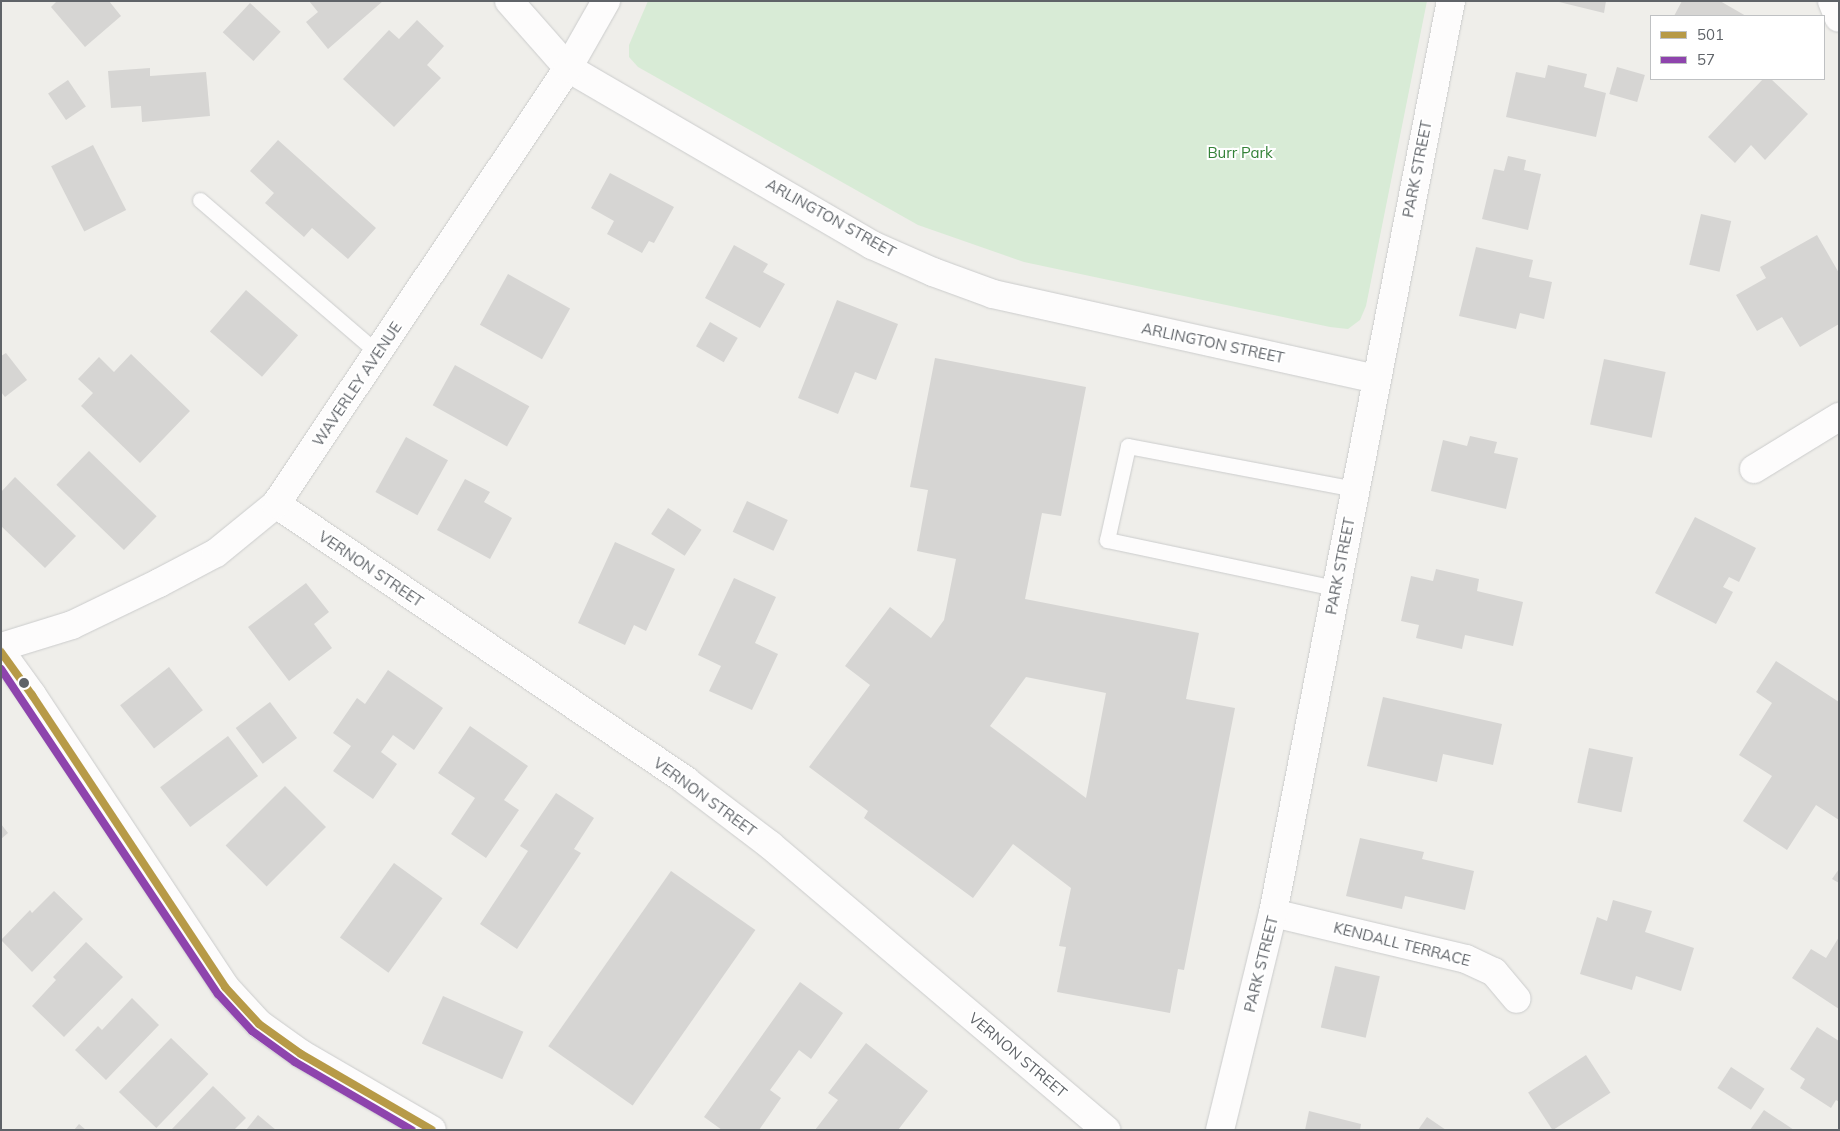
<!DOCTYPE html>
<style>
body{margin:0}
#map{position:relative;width:1840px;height:1131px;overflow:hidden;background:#efeeea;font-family:Mulish,sans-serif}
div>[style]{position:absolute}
.green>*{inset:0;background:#d8ebd6}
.building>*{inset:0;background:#d6d5d3;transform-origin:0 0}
.roads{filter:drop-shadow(0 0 1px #cbcccc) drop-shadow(0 0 1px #cbcccc)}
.service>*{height:15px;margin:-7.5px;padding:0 7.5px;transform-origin:7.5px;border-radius:7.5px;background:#fdfcfc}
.minor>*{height:28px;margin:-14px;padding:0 14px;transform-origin:14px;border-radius:14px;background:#fdfcfc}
.tertiary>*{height:28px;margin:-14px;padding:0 14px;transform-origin:14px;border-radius:14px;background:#fdfcfc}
.secondary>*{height:28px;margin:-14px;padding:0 14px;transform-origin:14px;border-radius:14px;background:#fdfcfc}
.bus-1>*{height:8px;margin:-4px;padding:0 4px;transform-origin:4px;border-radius:4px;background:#b79a47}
.bus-2>*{height:8px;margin:-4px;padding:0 4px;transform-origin:4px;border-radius:4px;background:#8e44ad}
.dots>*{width:14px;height:14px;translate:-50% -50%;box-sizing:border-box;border:2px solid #fff;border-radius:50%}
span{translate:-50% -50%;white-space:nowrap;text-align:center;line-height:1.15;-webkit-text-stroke:4px #fff;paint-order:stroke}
.park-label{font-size:15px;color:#348238}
.street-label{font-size:15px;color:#5f6368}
.frame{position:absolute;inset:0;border:2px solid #5f6368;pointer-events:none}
.legend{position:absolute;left:1650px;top:15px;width:175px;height:65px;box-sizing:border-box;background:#fff;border:1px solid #bfc1c3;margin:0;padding:6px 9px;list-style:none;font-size:15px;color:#5f6368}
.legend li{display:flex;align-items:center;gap:10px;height:25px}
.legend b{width:25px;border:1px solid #bfc1c3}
</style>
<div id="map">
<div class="green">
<div style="clip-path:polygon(648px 1px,1427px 1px,1366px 306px,1360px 320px,1348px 329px,1330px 327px,1024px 262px,918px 225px,638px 67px,629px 57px,629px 45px)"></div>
</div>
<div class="building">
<div style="clip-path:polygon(57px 1px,109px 1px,121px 16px,85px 47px,51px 7px)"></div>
<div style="clip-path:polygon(309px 1px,383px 1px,328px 49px,306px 22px,318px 12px)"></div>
<div style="clip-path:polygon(1555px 1px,1606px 1px,1604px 13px)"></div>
<div style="clip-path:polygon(1682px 1px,1720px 1px,1746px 16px,1674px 16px)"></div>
<div style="left:250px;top:3px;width:42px;height:40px;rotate:43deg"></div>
<div style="clip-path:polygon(417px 20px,444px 46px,427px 65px,441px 78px,394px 127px,343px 79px,389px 30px,399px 39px)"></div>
<div style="clip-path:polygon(1548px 65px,1587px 74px,1584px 87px,1606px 93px,1596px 137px,1506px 117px,1516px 72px,1545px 78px)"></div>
<div style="left:1617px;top:67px;width:29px;height:28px;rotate:16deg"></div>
<div style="clip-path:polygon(150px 68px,150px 76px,206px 72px,210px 116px,142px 122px,141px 106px,111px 108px,108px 71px)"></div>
<div style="clip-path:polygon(1763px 79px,1771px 79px,1808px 114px,1765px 160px,1751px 145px,1735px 163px,1708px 137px)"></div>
<div style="left:68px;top:80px;width:32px;height:24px;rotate:56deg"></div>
<div style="clip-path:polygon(278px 140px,376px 228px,348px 259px,312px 228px,304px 237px,265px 203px,274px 193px,250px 171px)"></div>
<div style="left:93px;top:145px;width:73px;height:47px;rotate:63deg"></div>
<div style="clip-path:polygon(1508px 156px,1526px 160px,1524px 170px,1541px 174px,1528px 230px,1482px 219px,1494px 169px,1504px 171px)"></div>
<div style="clip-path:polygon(610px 173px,674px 207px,654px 243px,649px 241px,642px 253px,607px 234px,614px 221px,591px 208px)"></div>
<div style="left:1701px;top:214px;width:31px;height:52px;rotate:13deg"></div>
<div style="clip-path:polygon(1817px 235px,1839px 273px,1839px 324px,1800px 347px,1782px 317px,1757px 331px,1736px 295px,1766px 278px,1760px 267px)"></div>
<div style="clip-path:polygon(734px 245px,768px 264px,763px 272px,785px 284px,760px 328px,705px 298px)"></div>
<div style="clip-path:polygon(1476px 247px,1533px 260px,1529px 277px,1552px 282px,1544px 319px,1520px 313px,1516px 329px,1459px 316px)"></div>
<div style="left:508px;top:274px;width:71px;height:58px;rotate:29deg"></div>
<div style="left:246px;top:290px;width:69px;height:55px;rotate:41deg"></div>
<div style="clip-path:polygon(837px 300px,898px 324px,876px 380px,855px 372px,838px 414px,798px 398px)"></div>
<div style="left:710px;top:322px;width:32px;height:28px;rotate:30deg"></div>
<div style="clip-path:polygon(6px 353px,27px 380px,5px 397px,1px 392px,1px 356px)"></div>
<div style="clip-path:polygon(131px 354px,190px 411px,140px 463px,81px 406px,93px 393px,78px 379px,99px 357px,114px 372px)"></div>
<div style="clip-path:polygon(evenodd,935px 358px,1086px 387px,1061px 516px,1042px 513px,1025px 599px,1199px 633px,1186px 699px,1235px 708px,1184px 970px,1178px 969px,1170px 1013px,1057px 992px,1066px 947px,1059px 946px,1071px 888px,1013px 844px,973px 898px,864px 818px,868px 811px,809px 767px,870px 685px,845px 666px,890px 607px,931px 638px,944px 620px,956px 559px,917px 551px,928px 490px,910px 487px,935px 358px,1026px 677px,1106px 693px,1086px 798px,990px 726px,1026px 677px)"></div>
<div style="left:1604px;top:359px;width:63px;height:67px;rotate:12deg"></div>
<div style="left:455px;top:365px;width:85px;height:46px;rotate:29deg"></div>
<div style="clip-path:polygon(1470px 436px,1497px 442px,1494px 453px,1518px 458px,1506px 509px,1431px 491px,1443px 440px,1467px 446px)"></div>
<div style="left:406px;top:437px;width:48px;height:63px;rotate:29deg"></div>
<div style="left:89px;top:451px;width:94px;height:47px;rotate:44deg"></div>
<div style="clip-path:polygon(15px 477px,76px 536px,45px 568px,1px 526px,1px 492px)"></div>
<div style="clip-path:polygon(465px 479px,490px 492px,484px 502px,512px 518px,490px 559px,437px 530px)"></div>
<div style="left:747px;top:501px;width:45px;height:34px;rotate:25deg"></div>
<div style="left:668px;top:508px;width:40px;height:31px;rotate:33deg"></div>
<div style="clip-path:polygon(1695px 517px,1756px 548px,1739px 582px,1729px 577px,1723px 587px,1733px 592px,1716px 624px,1655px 593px)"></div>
<div style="clip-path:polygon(615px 542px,675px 569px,646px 631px,634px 625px,625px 645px,578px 623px)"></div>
<div style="clip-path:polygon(1436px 569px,1479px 579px,1477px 591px,1523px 602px,1513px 646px,1465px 635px,1462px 649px,1416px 638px,1419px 625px,1401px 621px,1411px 576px,1433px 581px)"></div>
<div style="clip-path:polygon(734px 578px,776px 597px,755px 643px,778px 654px,752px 710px,709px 691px,721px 666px,698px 655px)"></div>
<div style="clip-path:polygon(306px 583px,329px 612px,314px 624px,332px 648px,289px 681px,248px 627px)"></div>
<div style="clip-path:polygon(1776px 661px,1839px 702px,1839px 820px,1816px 805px,1787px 850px,1743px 821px,1772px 776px,1739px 755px,1772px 703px,1756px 692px)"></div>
<div style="left:169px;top:667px;width:55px;height:62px;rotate:52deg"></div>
<div style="clip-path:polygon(388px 670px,443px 708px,414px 750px,393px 735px,381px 752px,397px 764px,373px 799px,333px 771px,351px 746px,333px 733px,357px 698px,365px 704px)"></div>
<div style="clip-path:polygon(1383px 697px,1502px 724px,1493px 765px,1443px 754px,1437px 782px,1367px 766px)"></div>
<div style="left:270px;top:702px;width:45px;height:43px;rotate:53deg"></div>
<div style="clip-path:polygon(470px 726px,528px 766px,504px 800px,519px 810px,486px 858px,451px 834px,475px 798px,438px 773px)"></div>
<div style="left:228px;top:736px;width:50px;height:85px;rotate:53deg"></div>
<div style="left:1589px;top:748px;width:45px;height:56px;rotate:12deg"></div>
<div style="left:285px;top:786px;width:58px;height:84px;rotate:45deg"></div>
<div style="clip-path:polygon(556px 793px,594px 818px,574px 849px,581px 853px,517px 949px,480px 924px,528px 851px,520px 846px)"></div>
<div style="clip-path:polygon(1px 824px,8px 833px,1px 839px)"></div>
<div style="clip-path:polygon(1360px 838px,1424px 852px,1422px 859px,1474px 871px,1465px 910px,1405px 896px,1402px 909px,1346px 896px)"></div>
<div style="left:394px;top:863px;width:60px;height:92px;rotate:36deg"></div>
<div style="clip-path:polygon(1839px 869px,1839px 883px,1832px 879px)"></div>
<div style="left:671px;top:871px;width:103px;height:214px;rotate:35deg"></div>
<div style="clip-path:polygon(54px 891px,83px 919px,32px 972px,1px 940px,30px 910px,32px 913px)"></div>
<div style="clip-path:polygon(1613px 900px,1652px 911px,1645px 932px,1694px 948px,1681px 991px,1636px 976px,1632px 990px,1580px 974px,1597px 917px,1607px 921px)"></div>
<div style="clip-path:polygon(1839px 937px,1839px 1009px,1792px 978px,1811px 949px,1826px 958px)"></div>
<div style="clip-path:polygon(86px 942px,123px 977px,64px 1037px,32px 1006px,56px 980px,53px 977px)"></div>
<div style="left:1335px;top:966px;width:46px;height:63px;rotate:13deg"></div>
<div style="clip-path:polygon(800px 982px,843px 1013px,811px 1059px,799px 1050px,770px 1090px,781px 1098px,759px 1130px,722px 1130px,704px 1117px)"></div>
<div style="left:443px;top:996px;width:88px;height:52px;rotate:24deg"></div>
<div style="clip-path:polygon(132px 998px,159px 1025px,106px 1080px,75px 1050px,98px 1026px,102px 1030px)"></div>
<div style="clip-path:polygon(1817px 1027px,1839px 1041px,1839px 1102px,1836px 1100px,1831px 1108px,1800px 1088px,1805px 1079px,1790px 1069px)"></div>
<div style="left:171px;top:1038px;width:52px;height:75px;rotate:44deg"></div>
<div style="clip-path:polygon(866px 1043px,928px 1091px,898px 1130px,815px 1130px,838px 1100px,828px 1093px)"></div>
<div style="left:1586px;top:1055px;width:45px;height:69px;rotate:57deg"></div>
<div style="left:1731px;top:1067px;width:40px;height:25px;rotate:33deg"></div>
<div style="clip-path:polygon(213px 1086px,246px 1118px,234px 1130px,171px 1130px)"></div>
<div style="clip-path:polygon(1764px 1110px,1794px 1130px,1750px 1130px)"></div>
<div style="clip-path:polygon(1309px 1111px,1361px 1124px,1360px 1130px,1305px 1130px)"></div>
<div style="clip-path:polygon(258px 1115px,276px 1130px,246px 1130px)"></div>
<div style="clip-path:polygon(1427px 1117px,1446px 1130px,1418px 1130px)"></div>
<div style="clip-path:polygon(79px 1124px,86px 1130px,74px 1130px)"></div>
</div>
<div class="roads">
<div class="service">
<div style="left:200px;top:200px;width:235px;rotate:40.7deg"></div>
<div style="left:1335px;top:588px;width:233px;rotate:-168.1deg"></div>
<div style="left:1107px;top:540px;width:96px;rotate:-77.4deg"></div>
<div style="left:1128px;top:446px;width:231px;rotate:10.7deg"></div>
</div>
<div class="minor">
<div style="left:509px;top:1px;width:89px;rotate:48.6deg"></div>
<div style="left:568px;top:68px;width:352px;rotate:30.2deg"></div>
<div style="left:872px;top:245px;width:67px;rotate:23.9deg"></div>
<div style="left:933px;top:272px;width:64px;rotate:20.1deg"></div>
<div style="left:993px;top:294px;width:392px;rotate:12.5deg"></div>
<div style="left:1832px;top:1px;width:18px;rotate:68deg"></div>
<div style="left:1754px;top:469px;width:100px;rotate:-31.5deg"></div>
<div style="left:1273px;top:913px;width:198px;rotate:13.4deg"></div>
<div style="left:1466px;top:959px;width:31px;rotate:25deg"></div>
<div style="left:1494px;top:972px;width:35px;rotate:50deg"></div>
<div style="left:1220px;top:1130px;width:223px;rotate:-76.3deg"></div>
<div style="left:1273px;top:913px;width:929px;rotate:-78.96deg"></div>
</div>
<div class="tertiary">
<div style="left:276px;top:504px;width:495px;rotate:34deg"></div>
<div style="left:686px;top:781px;width:106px;rotate:37.3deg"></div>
<div style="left:770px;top:845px;width:441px;rotate:40.3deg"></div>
<div style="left:1px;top:647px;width:74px;rotate:-17.2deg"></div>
<div style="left:72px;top:625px;width:97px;rotate:-25.8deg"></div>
<div style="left:159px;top:583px;width:64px;rotate:-27.8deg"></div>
<div style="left:216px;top:553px;width:77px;rotate:-39.2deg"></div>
<div style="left:276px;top:504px;width:525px;rotate:-56.19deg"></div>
<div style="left:568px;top:68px;width:77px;rotate:-60.4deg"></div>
</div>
<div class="secondary">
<div style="left:1px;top:652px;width:53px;rotate:54.2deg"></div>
<div style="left:32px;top:695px;width:350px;rotate:56.5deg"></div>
<div style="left:225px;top:987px;width:50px;rotate:47.4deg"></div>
<div style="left:259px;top:1024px;width:52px;rotate:35.5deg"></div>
<div style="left:301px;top:1054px;width:151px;rotate:30.1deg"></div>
</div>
</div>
<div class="bus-1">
<div style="left:1px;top:652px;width:53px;rotate:54.2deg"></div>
<div style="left:32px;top:695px;width:350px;rotate:56.5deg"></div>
<div style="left:225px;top:987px;width:50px;rotate:47.4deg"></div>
<div style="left:259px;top:1024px;width:52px;rotate:35.5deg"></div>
<div style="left:301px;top:1054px;width:151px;rotate:30.1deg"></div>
</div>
<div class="bus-2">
<div style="left:1px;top:669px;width:391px;rotate:56.3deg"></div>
<div style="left:218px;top:994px;width:50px;rotate:47.4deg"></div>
<div style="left:252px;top:1031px;width:53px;rotate:35.8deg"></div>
<div style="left:295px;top:1062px;width:135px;rotate:30.2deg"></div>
</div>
<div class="dots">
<div style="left:24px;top:683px;background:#5f6368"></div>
</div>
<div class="park-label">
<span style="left:1240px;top:153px">Burr Park</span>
</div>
<div class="street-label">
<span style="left:1417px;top:169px;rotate:-79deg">PARK STREET</span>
<span style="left:831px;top:218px;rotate:29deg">ARLINGTON STREET</span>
<span style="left:1213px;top:343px;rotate:12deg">ARLINGTON STREET</span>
<span style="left:357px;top:384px;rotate:-56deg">WAVERLEY AVENUE</span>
<span style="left:1340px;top:566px;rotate:-79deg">PARK STREET</span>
<span style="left:371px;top:569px;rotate:34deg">VERNON STREET</span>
<span style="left:705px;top:797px;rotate:36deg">VERNON STREET</span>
<span style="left:1402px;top:944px;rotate:14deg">KENDALL TERRACE</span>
<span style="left:1261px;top:964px;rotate:-76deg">PARK STREET</span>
<span style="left:1018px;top:1055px;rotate:40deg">VERNON STREET</span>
</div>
<div class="frame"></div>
<ul class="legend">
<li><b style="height:6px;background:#b79a47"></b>501</li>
<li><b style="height:6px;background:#8e44ad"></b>57</li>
</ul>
</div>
